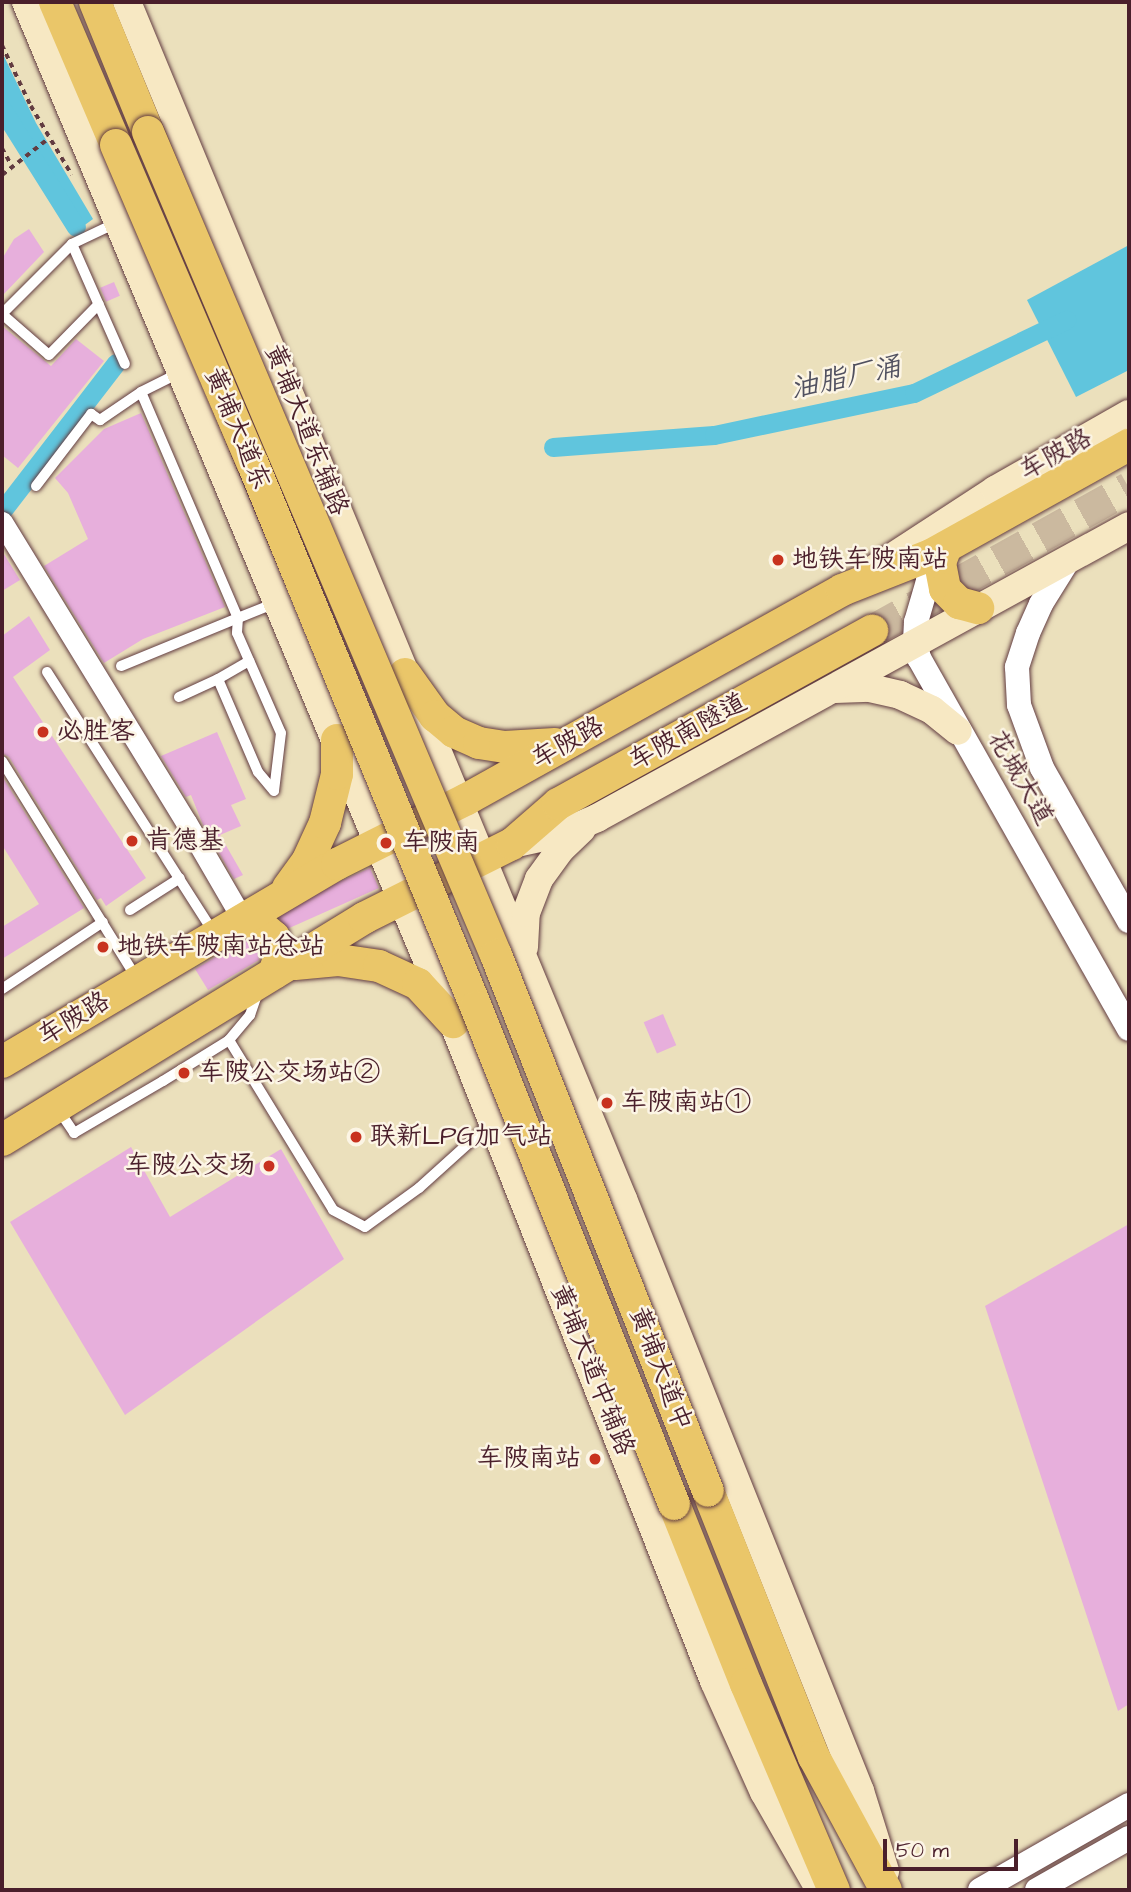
<!DOCTYPE html>
<meta charset="utf-8">
<style>
body{margin:0}
#map{position:relative;width:1131px;height:1892px;overflow:hidden;background:#ebe0bc;font-family:"Architects Daughter","LXGW WenKai TC",sans-serif}
div>[style]{position:absolute}
.water>*{inset:0;background:#60c5dd}
.canal>*{height:19px;margin:-9.5px;padding:0 9.5px;transform-origin:9.5px;border-radius:9.5px;background:#60c5dd}
.building>*{inset:0;background:#e7afdc;transform-origin:0 0}
.primary-tunnel>*{height:32px;margin-top:-16px;transform-origin:0;background:repeating-linear-gradient(90deg,#cbb99f 0 32px,transparent 0 48px)}
.path>*{height:3.5px;margin-top:-1.75px;transform-origin:0;background:repeating-linear-gradient(90deg,#623c41 0 5px,transparent 0 10px)}
.roads{filter:drop-shadow(0 0 2px #623c41) drop-shadow(0 0 2px #623c41)}
.service>*{height:10px;margin:-5px;padding:0 5px;transform-origin:5px;border-radius:5px;background:#fff}
.minor>*{height:21px;margin:-10.5px;padding:0 10.5px;transform-origin:10.5px;border-radius:10.5px;background:#fff}
.tertiary>*{height:24px;margin:-12px;padding:0 12px;transform-origin:12px;border-radius:12px;background:#fff}
.secondary>*{height:28px;margin:-14px;padding:0 14px;transform-origin:14px;border-radius:14px;background:#f7e8c3}
.primary>*{height:32px;margin:-16px;padding:0 16px;transform-origin:16px;border-radius:16px;background:#eac669}
.bridges{filter:drop-shadow(0 0 2px #623c41) drop-shadow(0 0 2px #623c41)}
.primary-bridge>*{height:32px;margin:-16px;padding:0 16px;transform-origin:16px;border-radius:16px;background:#eac669}
.dots>*{width:19px;height:19px;translate:-50% -50%;box-sizing:border-box;border:4px solid #fcf5e5;border-radius:50%}
span{translate:-50% -50%;white-space:nowrap;text-align:center;line-height:1.15;-webkit-text-stroke:5px #fcf5e5;paint-order:stroke}
.street-label{font-size:26px;color:#4a1f2b}
.poi-label{font-size:26px;color:#4a1f2b}
.left{translate:0 -50%;text-align:left}
.right{translate:-100% -50%;text-align:right}
.water-label{font-size:28px;color:#515160;font-style:italic}
.frame{position:absolute;inset:0;border:4px solid #4a1f2b;pointer-events:none}
.scale{position:absolute;left:883px;top:1839px;width:135px;height:32px;box-sizing:border-box;border:4px solid #4a1f2b;border-top:0;padding-left:9px;font-size:21px;line-height:24px;white-space:nowrap;color:#4a1f2b;-webkit-text-stroke:5px #fcf5e5;paint-order:stroke}
</style>
<div id="map">
<div class="water">
<div style="clip-path:polygon(2px 52px,36px 123px,93px 219px,82px 227px,2px 109px)"></div>
<div style="clip-path:polygon(1129px 245px,1129px 370px,1076px 397px,1027px 300px)"></div>
</div>
<div class="canal">
<div style="left:2px;top:109px;width:139px;rotate:57.9deg"></div>
<div style="left:553px;top:447px;width:161px;rotate:-4.3deg"></div>
<div style="left:714px;top:435px;width:204px;rotate:-11.9deg"></div>
<div style="left:914px;top:393px;width:169px;rotate:-25.7deg"></div>
<div style="left:2px;top:511px;width:187px;rotate:-52.4deg"></div>
</div>
<div class="building">
<div style="clip-path:polygon(29px 229px,44px 252px,2px 296px,2px 259px,14px 239px)"></div>
<div style="left:114px;top:282px;width:15px;height:15px;rotate:67deg"></div>
<div style="clip-path:polygon(2px 326px,51px 366px,76px 339px,104px 361px,18px 468px,2px 455px)"></div>
<div style="clip-path:polygon(141px 413px,225px 607px,143px 639px,104px 663px,44px 566px,88px 539px,68px 493px,55px 478px,104px 429px)"></div>
<div style="clip-path:polygon(2px 551px,20px 580px,2px 591px)"></div>
<div style="clip-path:polygon(29px 616px,50px 650px,13px 677px,146px 878px,106px 906px,101px 898px,97px 900px,9px 757px,2px 753px,2px 636px)"></div>
<div style="clip-path:polygon(217px 732px,246px 799px,231px 805px,241px 826px,220px 835px,243px 875px,234px 879px,203px 825px,191px 795px,186px 797px,161px 756px)"></div>
<div style="clip-path:polygon(2px 776px,84px 908px,2px 959px,2px 927px,39px 904px,2px 845px)"></div>
<div style="left:370px;top:868px;width:22px;height:103px;rotate:66deg"></div>
<div style="clip-path:polygon(245px 940px,258px 948px,259px 960px,208px 990px,195px 969px)"></div>
<div style="left:663px;top:1014px;width:34px;height:21px;rotate:67deg"></div>
<div style="clip-path:polygon(131px 1147px,170px 1217px,281px 1149px,344px 1259px,125px 1415px,10px 1222px)"></div>
<div style="clip-path:polygon(1129px 1224px,1129px 1704px,1118px 1711px,985px 1306px)"></div>
</div>
<div class="primary-tunnel">
<div style="left:872px;top:631px;width:294px;rotate:-29.1deg"></div>
</div>
<div class="path">
<div style="left:2px;top:45px;width:68px;rotate:64.6deg"></div>
<div style="left:31px;top:106px;width:80px;rotate:59.3deg"></div>
<div style="left:2px;top:148px;width:21px;rotate:61deg"></div>
<div style="left:2px;top:175px;width:60px;rotate:-38.2deg"></div>
</div>
<div class="roads">
<div class="service">
<div style="left:116px;top:223px;width:49px;rotate:154.5deg"></div>
<div style="left:72px;top:244px;width:131px;rotate:66.2deg"></div>
<div style="left:72px;top:244px;width:99px;rotate:135deg"></div>
<div style="left:2px;top:314px;width:62px;rotate:41.1deg"></div>
<div style="left:49px;top:355px;width:71px;rotate:-45.6deg"></div>
<div style="left:179px;top:373px;width:42px;rotate:153.4deg"></div>
<div style="left:141px;top:392px;width:246px;rotate:66.8deg"></div>
<div style="left:238px;top:618px;width:40px;rotate:-22deg"></div>
<div style="left:36px;top:486px;width:91px;rotate:-52.6deg"></div>
<div style="left:91px;top:414px;width:11px;rotate:34deg"></div>
<div style="left:100px;top:420px;width:50px;rotate:-34.3deg"></div>
<div style="left:121px;top:666px;width:126px;rotate:-22.3deg"></div>
<div style="left:238px;top:618px;width:15px;rotate:94deg"></div>
<div style="left:237px;top:633px;width:109px;rotate:66.3deg"></div>
<div style="left:281px;top:733px;width:58px;rotate:96.9deg"></div>
<div style="left:274px;top:791px;width:25px;rotate:-130deg"></div>
<div style="left:258px;top:772px;width:101px;rotate:-113.3deg"></div>
<div style="left:218px;top:679px;width:43px;rotate:155.2deg"></div>
<div style="left:47px;top:672px;width:310px;rotate:57.4deg"></div>
<div style="left:218px;top:679px;width:36px;rotate:-30deg"></div>
<div style="left:2px;top:761px;width:256px;rotate:58.2deg"></div>
<div style="left:130px;top:910px;width:59px;rotate:-32.6deg"></div>
<div style="left:2px;top:989px;width:121px;rotate:-33.6deg"></div>
<div style="left:229px;top:1040px;width:199px;rotate:58.5deg"></div>
<div style="left:333px;top:1210px;width:36px;rotate:28deg"></div>
<div style="left:365px;top:1227px;width:67px;rotate:-35.8deg"></div>
<div style="left:419px;top:1188px;width:97px;rotate:-42.1deg"></div>
<div style="left:58px;top:1109px;width:29px;rotate:56deg"></div>
<div style="left:74px;top:1133px;width:103px;rotate:-30.3deg"></div>
<div style="left:163px;top:1081px;width:78px;rotate:-31.8deg"></div>
<div style="left:229px;top:1040px;width:33px;rotate:-50deg"></div>
<div style="left:250px;top:1015px;width:24px;rotate:-71deg"></div>
</div>
<div class="minor">
<div style="left:2px;top:522px;width:352px;rotate:58.5deg"></div>
<div style="left:186px;top:822px;width:113px;rotate:59.8deg"></div>
</div>
<div class="tertiary">
<div style="left:941px;top:553px;width:31px;rotate:115deg"></div>
<div style="left:928px;top:581px;width:43px;rotate:106.3deg"></div>
<div style="left:916px;top:622px;width:21px;rotate:93deg"></div>
<div style="left:915px;top:643px;width:16px;rotate:75deg"></div>
<div style="left:919px;top:658px;width:426px;rotate:60.5deg"></div>
<div style="left:1069px;top:559px;width:53px;rotate:121.9deg"></div>
<div style="left:1041px;top:604px;width:32px;rotate:114deg"></div>
<div style="left:1028px;top:633px;width:36px;rotate:108deg"></div>
<div style="left:1017px;top:667px;width:38px;rotate:87deg"></div>
<div style="left:1019px;top:705px;width:67px;rotate:69.9deg"></div>
<div style="left:1042px;top:768px;width:176px;rotate:60.4deg"></div>
<div style="left:980px;top:1890px;width:172px;rotate:-29.7deg"></div>
<div style="left:1037px;top:1890px;width:106px;rotate:-29.5deg"></div>
</div>
<div class="secondary">
<div style="left:26px;top:2px;width:1106px;rotate:67.28deg"></div>
<div style="left:453px;top:1022px;width:709px;rotate:68.39deg"></div>
<div style="left:714px;top:1681px;width:122px;rotate:65.8deg"></div>
<div style="left:764px;top:1792px;width:113px;rotate:60.3deg"></div>
<div style="left:127px;top:2px;width:1296px;rotate:67.49deg"></div>
<div style="left:623px;top:1199px;width:638px;rotate:68.18deg"></div>
<div style="left:860px;top:1791px;width:84px;rotate:72.6deg"></div>
<div style="left:874px;top:569px;width:145px;rotate:-33.1deg"></div>
<div style="left:995px;top:490px;width:154px;rotate:-29.6deg"></div>
<div style="left:835px;top:689px;width:35px;rotate:-2deg"></div>
<div style="left:870px;top:688px;width:31px;rotate:13deg"></div>
<div style="left:900px;top:695px;width:35px;rotate:25deg"></div>
<div style="left:932px;top:710px;width:33px;rotate:39deg"></div>
<div style="left:512px;top:844px;width:51px;rotate:-12.4deg"></div>
<div style="left:562px;top:833px;width:38px;rotate:-23deg"></div>
<div style="left:597px;top:818px;width:607px;rotate:-28.76deg"></div>
<div style="left:524px;top:947px;width:34px;rotate:-87deg"></div>
<div style="left:526px;top:913px;width:36px;rotate:-69deg"></div>
<div style="left:539px;top:879px;width:37px;rotate:-54deg"></div>
<div style="left:561px;top:849px;width:29px;rotate:-44deg"></div>
</div>
<div class="primary">
<div style="left:55px;top:2px;width:155px;rotate:66.9deg"></div>
<div style="left:95px;top:2px;width:140px;rotate:67.8deg"></div>
<div style="left:946px;top:547px;width:17px;rotate:111deg"></div>
<div style="left:940px;top:563px;width:26px;rotate:79deg"></div>
<div style="left:945px;top:589px;width:20px;rotate:45deg"></div>
<div style="left:959px;top:603px;width:20px;rotate:15deg"></div>
<div style="left:405px;top:674px;width:52px;rotate:54.5deg"></div>
<div style="left:435px;top:716px;width:25px;rotate:40deg"></div>
<div style="left:454px;top:732px;width:27px;rotate:24deg"></div>
<div style="left:479px;top:743px;width:26px;rotate:9deg"></div>
<div style="left:505px;top:747px;width:50px;rotate:-3.4deg"></div>
<div style="left:288px;top:888px;width:34px;rotate:-54deg"></div>
<div style="left:308px;top:860px;width:41px;rotate:-65.3deg"></div>
<div style="left:325px;top:823px;width:50px;rotate:-76.2deg"></div>
<div style="left:337px;top:774px;width:34px;rotate:-90deg"></div>
<div style="left:243px;top:920px;width:18px;rotate:16deg"></div>
<div style="left:260px;top:925px;width:18px;rotate:41deg"></div>
<div style="left:274px;top:937px;width:19px;rotate:72deg"></div>
<div style="left:280px;top:955px;width:19px;rotate:108deg"></div>
<div style="left:295px;top:964px;width:43px;rotate:-5.3deg"></div>
<div style="left:338px;top:960px;width:41px;rotate:8.3deg"></div>
<div style="left:379px;top:966px;width:43px;rotate:24.8deg"></div>
<div style="left:418px;top:984px;width:52px;rotate:47.4deg"></div>
<div style="left:2px;top:1062px;width:389px;rotate:-30.6deg"></div>
<div style="left:337px;top:864px;width:145px;rotate:-26.6deg"></div>
<div style="left:467px;top:799px;width:429px;rotate:-29.1deg"></div>
<div style="left:842px;top:590px;width:96px;rotate:-21.5deg"></div>
<div style="left:931px;top:555px;width:227px;rotate:-29.1deg"></div>
<div style="left:2px;top:1140px;width:425px;rotate:-31.5deg"></div>
<div style="left:364px;top:918px;width:165px;rotate:-26.6deg"></div>
<div style="left:512px;top:844px;width:61px;rotate:-41deg"></div>
<div style="left:558px;top:804px;width:359px;rotate:-28.9deg"></div>
<div style="left:708px;top:1491px;width:286px;rotate:68.3deg"></div>
<div style="left:814px;top:1757px;width:151px;rotate:61.6deg"></div>
<div style="left:674px;top:1504px;width:194px;rotate:68.2deg"></div>
<div style="left:746px;top:1684px;width:224px;rotate:66.9deg"></div>
</div>
</div>
<div class="bridges">
<div class="primary-bridge">
<div style="left:148px;top:132px;width:894px;rotate:67.08deg"></div>
<div style="left:496px;top:955px;width:576px;rotate:68.42deg"></div>
<div style="left:116px;top:145px;width:347px;rotate:66.8deg"></div>
<div style="left:253px;top:464px;width:587px;rotate:67.67deg"></div>
<div style="left:476px;top:1007px;width:535px;rotate:68.28deg"></div>
</div>
</div>
<div class="dots">
<div style="left:778px;top:560px;background:#c8321e"></div>
<div style="left:43px;top:732px;background:#c8321e"></div>
<div style="left:132px;top:841px;background:#c8321e"></div>
<div style="left:386px;top:843px;background:#c8321e"></div>
<div style="left:103px;top:947px;background:#c8321e"></div>
<div style="left:184px;top:1073px;background:#c8321e"></div>
<div style="left:607px;top:1103px;background:#c8321e"></div>
<div style="left:356px;top:1137px;background:#c8321e"></div>
<div style="left:269px;top:1166px;background:#c8321e"></div>
<div style="left:595px;top:1459px;background:#c8321e"></div>
</div>
<div class="street-label">
<span style="left:237px;top:429px;rotate:67deg">黄埔大道东</span>
<span style="left:306px;top:430px;rotate:68deg">黄埔大道东辅路</span>
<span style="left:1056px;top:455px;rotate:-29deg">车陂路</span>
<span style="left:688px;top:732px;rotate:-29deg">车陂南隧道</span>
<span style="left:568px;top:743px;rotate:-29deg">车陂路</span>
<span style="left:1020px;top:778px;rotate:60deg">花城大道</span>
<span style="left:74px;top:1019px;rotate:-31deg">车陂路</span>
<span style="left:660px;top:1369px;rotate:69deg">黄埔大道中</span>
<span style="left:592px;top:1370px;rotate:68deg">黄埔大道中辅路</span>
</div>
<div class="poi-label">
<span class="left" style="left:792px;top:560px">地铁车陂南站</span>
<span class="left" style="left:57px;top:732px">必胜客</span>
<span class="left" style="left:146px;top:841px">肯德基</span>
<span class="left" style="left:402px;top:843px">车陂南</span>
<span class="left" style="left:117px;top:947px">地铁车陂南站总站</span>
<span class="left" style="left:198px;top:1073px">车陂公交场站②</span>
<span class="left" style="left:621px;top:1103px">车陂南站①</span>
<span class="left" style="left:370px;top:1137px">联新LPG加气站</span>
<span class="right" style="left:255px;top:1166px">车陂公交场</span>
<span class="right" style="left:581px;top:1459px">车陂南站</span>
</div>
<div class="water-label">
<span style="left:846px;top:378px;rotate:-12deg">油脂厂涌</span>
</div>
<div class="frame"></div>
<div class="scale">50 m</div>
</div>
